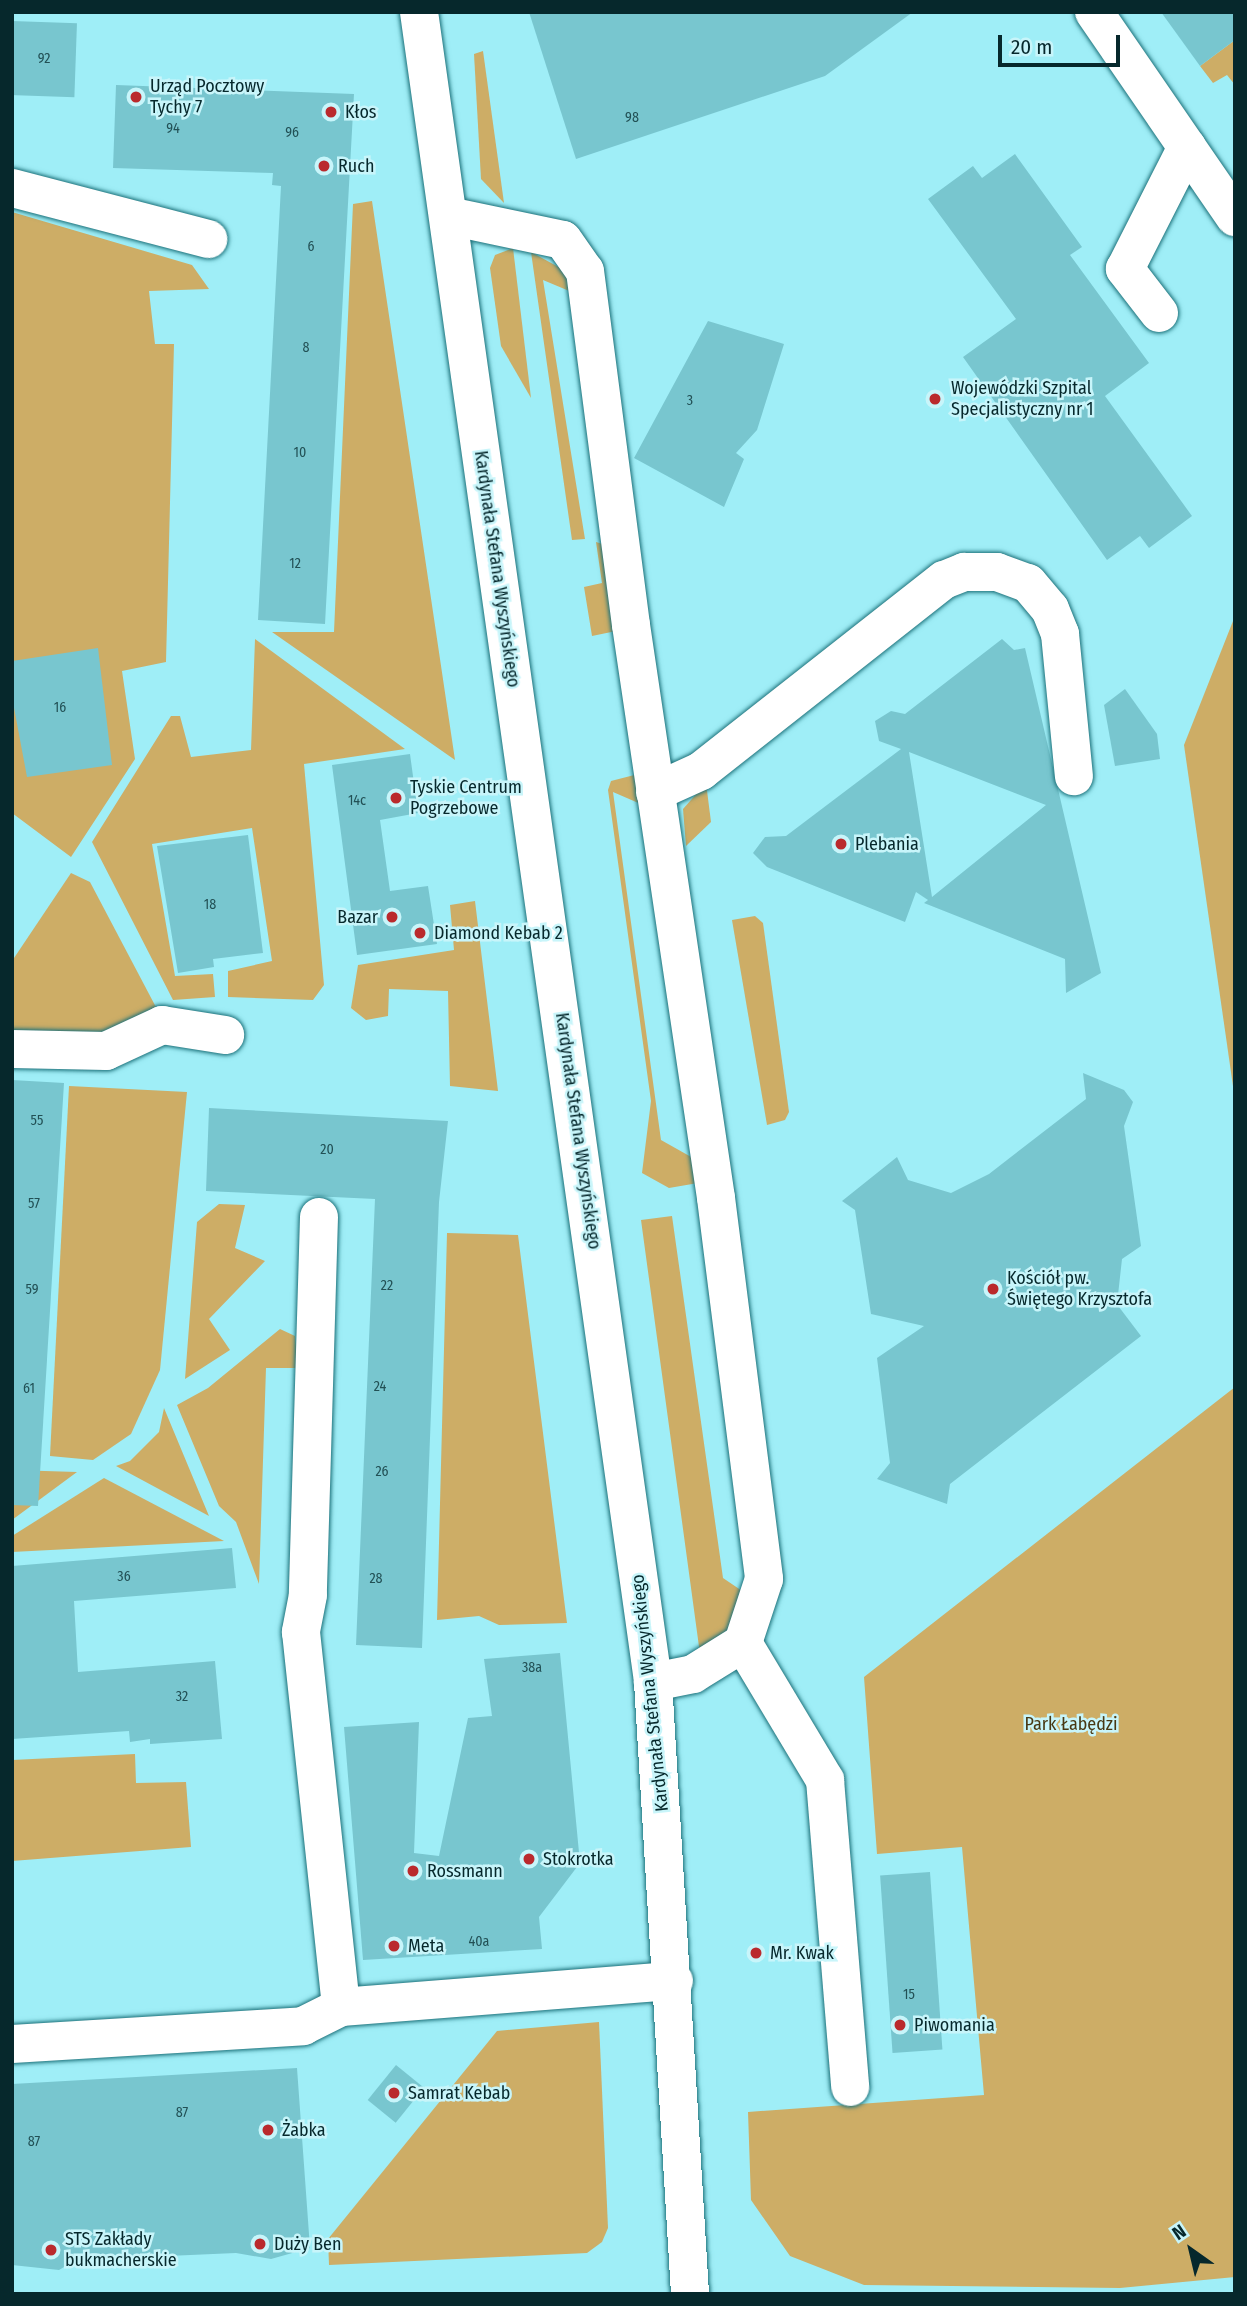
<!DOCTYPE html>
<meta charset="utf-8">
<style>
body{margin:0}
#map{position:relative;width:1247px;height:2306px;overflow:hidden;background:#9feef7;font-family:"Fira Sans Condensed",sans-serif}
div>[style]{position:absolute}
.green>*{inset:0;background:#cdad66}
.building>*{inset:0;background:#78c6cf;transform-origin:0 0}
.roads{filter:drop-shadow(0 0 2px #1c717a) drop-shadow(0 0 2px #1c717a)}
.minor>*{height:38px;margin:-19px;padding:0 19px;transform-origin:19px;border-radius:19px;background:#fff}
.dots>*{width:19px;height:19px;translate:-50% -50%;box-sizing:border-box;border:4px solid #c8f5fa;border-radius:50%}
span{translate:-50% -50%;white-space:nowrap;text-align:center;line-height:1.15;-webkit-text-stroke:5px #c8f5fa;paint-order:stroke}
.number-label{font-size:14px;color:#225055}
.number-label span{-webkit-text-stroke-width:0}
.poi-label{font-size:18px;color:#06282c}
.left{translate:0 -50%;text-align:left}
.right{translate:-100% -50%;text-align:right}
.street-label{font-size:18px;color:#06282c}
.park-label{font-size:18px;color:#483813}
.frame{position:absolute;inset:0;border:14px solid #06282c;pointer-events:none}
.north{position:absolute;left:1156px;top:2215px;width:70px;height:70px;-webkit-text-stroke:5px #c8f5fa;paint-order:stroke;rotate:326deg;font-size:19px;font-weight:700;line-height:28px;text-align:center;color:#06282c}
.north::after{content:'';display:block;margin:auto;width:24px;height:32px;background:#06282c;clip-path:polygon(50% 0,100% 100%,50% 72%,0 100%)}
.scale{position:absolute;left:998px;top:35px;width:122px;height:32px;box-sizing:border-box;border:4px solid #06282c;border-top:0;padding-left:9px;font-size:21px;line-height:24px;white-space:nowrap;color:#06282c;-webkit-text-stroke:5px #c8f5fa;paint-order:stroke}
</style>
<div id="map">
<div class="green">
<div style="clip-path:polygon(1235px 40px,1235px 85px,1227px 75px,1213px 83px,1200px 66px)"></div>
<div style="clip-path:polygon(483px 51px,504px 203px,481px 179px,474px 54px)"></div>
<div style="clip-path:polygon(372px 201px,455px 760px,272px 632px,334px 632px,353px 204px)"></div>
<div style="clip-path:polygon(12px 212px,192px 265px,209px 289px,149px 291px,155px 344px,174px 344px,166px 662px,122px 671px,135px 759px,71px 857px,12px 813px)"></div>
<div style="clip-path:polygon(513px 248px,531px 398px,501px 346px,490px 268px,495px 255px)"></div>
<div style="clip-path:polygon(531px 252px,564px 270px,574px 293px,543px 280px,585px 539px,572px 540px)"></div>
<div style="clip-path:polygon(596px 542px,612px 547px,621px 630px,592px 636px,584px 587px,602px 583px)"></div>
<div style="clip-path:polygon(1235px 616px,1235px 1100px,1184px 745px)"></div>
<div style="clip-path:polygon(255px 639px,405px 749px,304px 764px,324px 985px,313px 1000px,228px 997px,228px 971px,272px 961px,252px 828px,152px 844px,175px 976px,213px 974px,215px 997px,173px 1000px,92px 842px,171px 716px,180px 716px,191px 757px,251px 750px)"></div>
<div style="clip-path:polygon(646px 772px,643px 805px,613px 792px,661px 1140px,693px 1158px,698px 1183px,669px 1188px,642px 1173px,651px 1101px,608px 790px,611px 781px)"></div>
<div style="clip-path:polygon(706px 783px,711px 822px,686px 846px,683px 809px)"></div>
<div style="clip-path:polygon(71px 873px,90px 882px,158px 1011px,125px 1030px,70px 1037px,12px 1031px,12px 961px)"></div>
<div style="clip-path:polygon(475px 901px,498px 1091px,450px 1086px,448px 991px,389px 989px,388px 1016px,366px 1020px,351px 1008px,358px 965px,454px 950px,450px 905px)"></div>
<div style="clip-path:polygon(755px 916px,763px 923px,789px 1112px,785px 1120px,767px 1125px,732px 920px)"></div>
<div style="clip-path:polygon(69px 1086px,187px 1092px,160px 1370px,131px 1434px,93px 1460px,50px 1456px)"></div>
<div style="clip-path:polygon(219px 1204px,245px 1205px,235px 1248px,265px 1261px,209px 1319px,230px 1350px,185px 1379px,197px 1222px)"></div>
<div style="clip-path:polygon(672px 1216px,723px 1578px,754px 1599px,751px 1611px,700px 1654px,641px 1220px)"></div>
<div style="clip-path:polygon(447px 1233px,518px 1235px,567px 1623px,499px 1625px,479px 1616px,437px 1620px)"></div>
<div style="clip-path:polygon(280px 1329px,295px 1336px,298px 1368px,266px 1368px,259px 1584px,236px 1522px,219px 1506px,177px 1405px,208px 1388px)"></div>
<div style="clip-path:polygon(1235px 1387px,1235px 2277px,1120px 2288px,864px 2285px,790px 2256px,751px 2200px,748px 2112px,984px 2095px,962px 1847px,877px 1854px,864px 1677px)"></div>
<div style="clip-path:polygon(164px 1408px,209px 1516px,116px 1466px,130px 1461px,159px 1432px)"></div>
<div style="clip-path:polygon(12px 1470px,77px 1472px,12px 1520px)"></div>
<div style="clip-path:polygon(104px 1478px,224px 1541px,12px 1552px,12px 1536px)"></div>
<div style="clip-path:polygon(135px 1754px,136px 1783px,186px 1782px,191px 1847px,12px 1861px,12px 1760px)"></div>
<div style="clip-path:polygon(599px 2022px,608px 2228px,602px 2242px,587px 2253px,329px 2265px,328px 2239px,497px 2031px)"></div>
</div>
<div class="building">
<div style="clip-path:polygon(529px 12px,913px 12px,825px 76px,576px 159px)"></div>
<div style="clip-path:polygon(1161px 12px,1235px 12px,1235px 40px,1200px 66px)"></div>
<div style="left:12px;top:21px;width:65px;height:74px;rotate:2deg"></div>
<div style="clip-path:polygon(116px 85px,354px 94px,325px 624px,258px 620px,281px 186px,272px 185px,273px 173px,113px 168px)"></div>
<div style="clip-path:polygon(1015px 154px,1082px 247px,1070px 255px,1149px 363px,1105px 396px,1192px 516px,1149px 548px,1140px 536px,1107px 560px,963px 357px,1016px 319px,928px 199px,973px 166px,982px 178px)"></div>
<div style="clip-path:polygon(708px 321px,784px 344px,757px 430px,736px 453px,744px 459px,724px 507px,634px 458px)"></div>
<div style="clip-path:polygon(evenodd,1002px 639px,1014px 650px,1025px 648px,1101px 973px,1066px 993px,1065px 959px,924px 903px,928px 900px,916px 892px,905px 922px,767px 867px,753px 853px,765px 837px,786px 836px,901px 749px,879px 741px,875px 721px,891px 711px,905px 714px,1002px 639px,909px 752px,1046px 805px,932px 897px,909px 752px)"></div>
<div style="clip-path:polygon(98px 648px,112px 765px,27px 777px,12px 697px,12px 661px)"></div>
<div style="clip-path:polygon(1125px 689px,1157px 734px,1160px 759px,1115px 766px,1104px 705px)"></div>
<div style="clip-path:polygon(410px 754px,418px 813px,380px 820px,390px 891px,428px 886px,437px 944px,357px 955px,332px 765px)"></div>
<div style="clip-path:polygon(248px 835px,263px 953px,213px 959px,214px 967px,178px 973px,157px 846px)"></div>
<div style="clip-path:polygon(1083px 1073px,1124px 1090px,1133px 1102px,1124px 1126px,1141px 1246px,1122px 1259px,1118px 1295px,1119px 1307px,1141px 1336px,950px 1484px,947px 1504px,877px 1479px,890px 1463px,877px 1358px,924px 1326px,871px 1314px,855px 1210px,842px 1201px,897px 1157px,908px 1180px,951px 1193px,989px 1174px,1086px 1099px)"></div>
<div style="clip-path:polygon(12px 1080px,64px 1083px,38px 1506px,12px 1505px)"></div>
<div style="clip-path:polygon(209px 1108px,448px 1121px,439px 1202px,422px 1648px,356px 1645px,375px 1199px,206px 1191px)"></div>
<div style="clip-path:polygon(232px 1548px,236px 1588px,74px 1601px,78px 1672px,215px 1661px,222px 1739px,150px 1744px,150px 1739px,130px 1742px,129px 1731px,12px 1739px,12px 1566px)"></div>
<div style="clip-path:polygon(560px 1653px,580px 1863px,539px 1917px,542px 1949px,363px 1960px,344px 1727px,419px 1722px,414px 1853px,439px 1856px,468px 1718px,492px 1716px,484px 1659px)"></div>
<div style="left:930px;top:1872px;width:178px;height:50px;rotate:86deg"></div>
<div style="left:396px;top:2065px;width:36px;height:45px;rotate:39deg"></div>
<div style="clip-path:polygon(297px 2068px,310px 2248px,271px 2259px,236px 2253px,76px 2260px,59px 2270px,12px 2265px,12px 2084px)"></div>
</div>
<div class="roads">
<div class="minor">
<div style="left:419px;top:12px;width:1686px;rotate:82.02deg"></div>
<div style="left:653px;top:1682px;width:613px;rotate:86.54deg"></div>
<div style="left:1094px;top:12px;width:249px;rotate:55.5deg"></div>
<div style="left:12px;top:188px;width:203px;rotate:14.6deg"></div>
<div style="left:449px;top:216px;width:116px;rotate:11.9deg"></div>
<div style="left:563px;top:240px;width:38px;rotate:55deg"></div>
<div style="left:585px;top:271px;width:357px;rotate:82.6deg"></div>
<div style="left:631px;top:625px;width:579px;rotate:81.56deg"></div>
<div style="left:716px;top:1198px;width:384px;rotate:82.8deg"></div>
<div style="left:764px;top:1579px;width:67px;rotate:108.2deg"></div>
<div style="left:743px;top:1643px;width:59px;rotate:148.2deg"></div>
<div style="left:693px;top:1674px;width:41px;rotate:168.7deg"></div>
<div style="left:1159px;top:313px;width:56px;rotate:-127.7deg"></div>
<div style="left:1125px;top:269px;width:137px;rotate:-63.1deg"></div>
<div style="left:655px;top:792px;width:51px;rotate:-24.5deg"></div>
<div style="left:701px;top:771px;width:309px;rotate:-38.2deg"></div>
<div style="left:944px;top:580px;width:22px;rotate:-22deg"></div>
<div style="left:964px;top:572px;width:33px"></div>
<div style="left:997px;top:572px;width:33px;rotate:20deg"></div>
<div style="left:1028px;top:583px;width:34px;rotate:50deg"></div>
<div style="left:1050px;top:609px;width:27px;rotate:68deg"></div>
<div style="left:1060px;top:634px;width:143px;rotate:84.4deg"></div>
<div style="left:12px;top:1049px;width:94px;rotate:1.2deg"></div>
<div style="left:106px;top:1051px;width:62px;rotate:-24.9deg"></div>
<div style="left:162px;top:1025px;width:64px;rotate:9deg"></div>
<div style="left:319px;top:1217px;width:378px;rotate:91.7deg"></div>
<div style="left:308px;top:1595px;width:38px;rotate:101deg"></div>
<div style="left:301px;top:1632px;width:377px;rotate:83.9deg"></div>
<div style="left:341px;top:2007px;width:334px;rotate:-4.5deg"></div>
<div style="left:743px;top:1643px;width:160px;rotate:59.1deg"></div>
<div style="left:825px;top:1780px;width:308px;rotate:85.3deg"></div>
<div style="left:12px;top:2044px;width:292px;rotate:-3.5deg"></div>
<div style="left:303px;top:2026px;width:42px;rotate:-26.6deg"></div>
</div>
</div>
<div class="dots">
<div style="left:136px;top:97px;background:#ba2a2d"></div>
<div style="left:331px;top:112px;background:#ba2a2d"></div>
<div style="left:324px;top:166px;background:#ba2a2d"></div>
<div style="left:935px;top:399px;background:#ba2a2d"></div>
<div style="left:396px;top:798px;background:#ba2a2d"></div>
<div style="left:841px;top:844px;background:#ba2a2d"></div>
<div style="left:392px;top:917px;background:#ba2a2d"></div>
<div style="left:420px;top:933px;background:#ba2a2d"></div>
<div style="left:993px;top:1289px;background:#ba2a2d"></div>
<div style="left:529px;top:1859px;background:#ba2a2d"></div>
<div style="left:413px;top:1871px;background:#ba2a2d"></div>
<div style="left:394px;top:1946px;background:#ba2a2d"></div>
<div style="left:756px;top:1953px;background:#ba2a2d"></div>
<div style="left:900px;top:2025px;background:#ba2a2d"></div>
<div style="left:394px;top:2093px;background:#ba2a2d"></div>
<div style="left:268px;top:2130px;background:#ba2a2d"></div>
<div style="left:260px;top:2244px;background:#ba2a2d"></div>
<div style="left:51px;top:2250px;background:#ba2a2d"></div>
</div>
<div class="number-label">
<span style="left:44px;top:59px">92</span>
<span style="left:632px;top:118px">98</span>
<span style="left:173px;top:129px">94</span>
<span style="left:292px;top:133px">96</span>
<span style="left:311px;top:247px">6</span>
<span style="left:306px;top:348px">8</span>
<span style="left:690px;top:401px">3</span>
<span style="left:300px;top:453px">10</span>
<span style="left:295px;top:564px">12</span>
<span style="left:60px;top:708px">16</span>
<span style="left:357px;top:801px">14c</span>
<span style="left:210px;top:905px">18</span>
<span style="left:37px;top:1121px">55</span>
<span style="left:327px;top:1150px">20</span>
<span style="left:34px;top:1204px">57</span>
<span style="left:387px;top:1286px">22</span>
<span style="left:32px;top:1290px">59</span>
<span style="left:380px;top:1387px">24</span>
<span style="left:29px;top:1389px">61</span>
<span style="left:382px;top:1472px">26</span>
<span style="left:124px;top:1577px">36</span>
<span style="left:376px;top:1579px">28</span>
<span style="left:532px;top:1668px">38a</span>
<span style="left:182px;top:1697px">32</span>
<span style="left:479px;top:1942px">40a</span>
<span style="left:909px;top:1995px">15</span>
<span style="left:182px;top:2113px">87</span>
<span style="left:34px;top:2142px">87</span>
</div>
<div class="poi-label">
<span class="left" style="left:150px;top:97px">Urząd Pocztowy<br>Tychy 7</span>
<span class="left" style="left:345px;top:112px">Kłos</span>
<span class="left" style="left:338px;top:166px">Ruch</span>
<span class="left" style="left:951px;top:399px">Wojewódzki Szpital<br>Specjalistyczny nr 1</span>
<span class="left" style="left:410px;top:798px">Tyskie Centrum<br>Pogrzebowe</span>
<span class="left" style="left:855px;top:844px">Plebania</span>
<span class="right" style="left:378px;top:917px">Bazar</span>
<span class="left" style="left:434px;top:933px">Diamond Kebab 2</span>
<span class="left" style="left:1007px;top:1289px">Kościół pw.<br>Świętego Krzysztofa</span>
<span class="left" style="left:543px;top:1859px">Stokrotka</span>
<span class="left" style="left:427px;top:1871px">Rossmann</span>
<span class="left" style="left:408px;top:1946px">Meta</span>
<span class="left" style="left:770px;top:1953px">Mr. Kwak</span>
<span class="left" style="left:914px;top:2025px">Piwomania</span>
<span class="left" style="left:408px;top:2093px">Samrat Kebab</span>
<span class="left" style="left:282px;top:2130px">Żabka</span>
<span class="left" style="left:65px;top:2250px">STS Zakłady<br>bukmacherskie</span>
<span class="left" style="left:274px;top:2244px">Duży Ben</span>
</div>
<div class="street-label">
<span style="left:497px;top:569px;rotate:82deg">Kardynała Stefana Wyszyńskiego</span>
<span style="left:578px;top:1131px;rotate:82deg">Kardynała Stefana Wyszyńskiego</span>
<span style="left:650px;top:1693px;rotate:-96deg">Kardynała Stefana Wyszyńskiego</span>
</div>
<div class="park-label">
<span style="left:1071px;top:1724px">Park Łabędzi</span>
</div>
<div class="frame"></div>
<div class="north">N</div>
<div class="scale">20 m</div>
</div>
